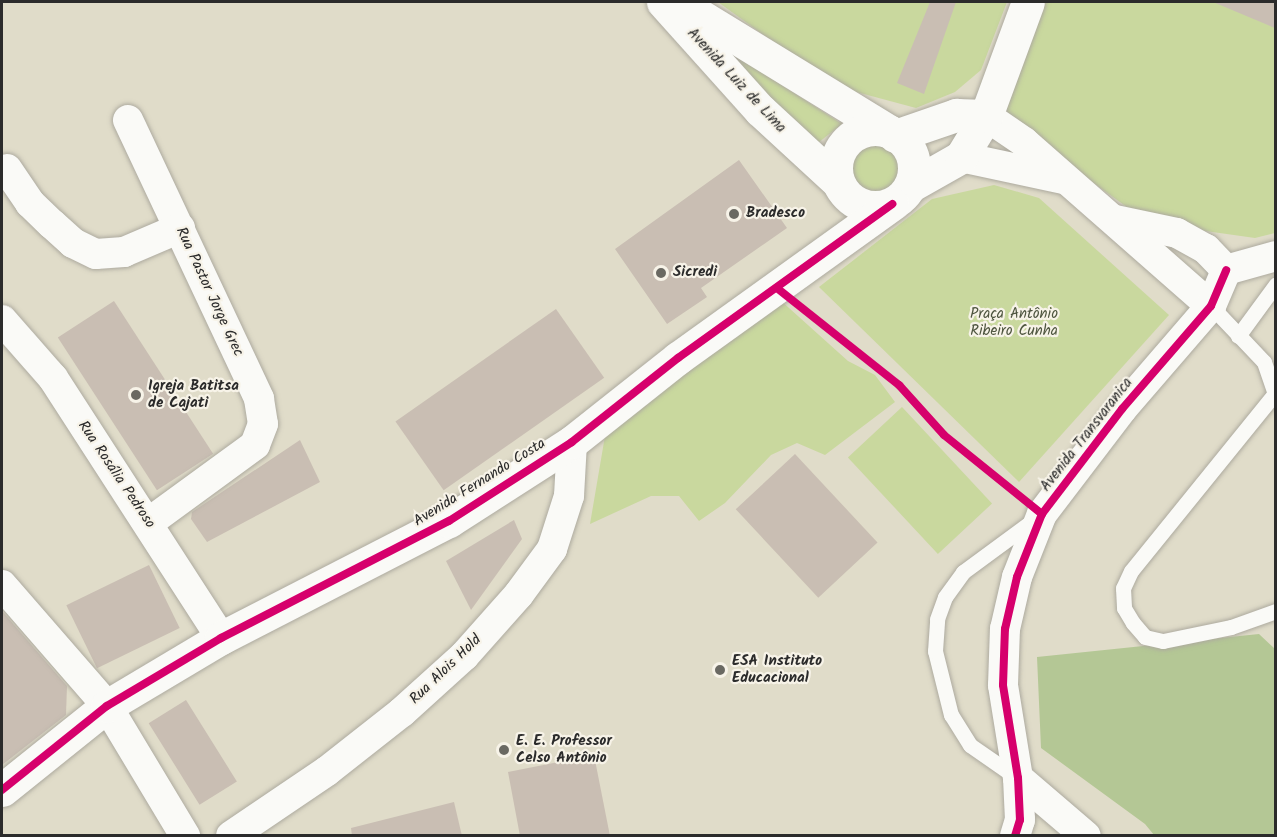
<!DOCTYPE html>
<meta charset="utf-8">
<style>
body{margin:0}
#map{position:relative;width:1277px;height:837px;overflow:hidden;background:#e0dcc9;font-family:Kalam,sans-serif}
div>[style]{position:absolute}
.green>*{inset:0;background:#c9d89e;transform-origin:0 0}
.round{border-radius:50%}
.forest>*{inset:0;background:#b4c795}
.building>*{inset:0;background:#c9beb3;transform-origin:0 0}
.roads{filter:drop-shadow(0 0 2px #adaa9f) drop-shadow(0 0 2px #adaa9f)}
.service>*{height:15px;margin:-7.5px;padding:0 7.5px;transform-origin:7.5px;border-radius:7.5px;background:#fafaf7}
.minor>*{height:30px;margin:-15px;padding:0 15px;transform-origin:15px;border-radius:15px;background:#fafaf7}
.tertiary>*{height:33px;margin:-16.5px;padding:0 16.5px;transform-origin:16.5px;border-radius:16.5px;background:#fafaf7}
.tertiary>.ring{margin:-16.5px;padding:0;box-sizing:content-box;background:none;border:33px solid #fafaf7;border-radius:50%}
.cycleway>*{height:8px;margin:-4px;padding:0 4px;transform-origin:4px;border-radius:4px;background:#d6006c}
.dots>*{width:16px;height:16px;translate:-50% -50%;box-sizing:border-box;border:3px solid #f7f3e8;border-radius:50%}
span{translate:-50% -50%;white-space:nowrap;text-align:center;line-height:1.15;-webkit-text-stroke:4.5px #f7f3e8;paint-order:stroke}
.street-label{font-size:15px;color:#2b2b2b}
.poi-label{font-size:15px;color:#2b2b2b;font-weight:700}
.left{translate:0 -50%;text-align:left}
.park-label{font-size:15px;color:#4e553f}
.frame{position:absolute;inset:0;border:3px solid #2b2b2b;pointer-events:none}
</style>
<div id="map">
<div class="green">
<div style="clip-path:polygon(718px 2px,1007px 2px,981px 70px,955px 92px,916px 108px,834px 86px)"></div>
<div style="clip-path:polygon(1046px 2px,1275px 2px,1275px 233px,1255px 238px,1149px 223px,1002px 117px)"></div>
<div style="clip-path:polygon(726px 56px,741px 59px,842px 124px,814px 146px)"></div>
<div class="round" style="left:842px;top:135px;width:66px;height:66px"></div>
<div style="clip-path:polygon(994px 185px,1039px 198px,1169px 315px,1019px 482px,819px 287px,932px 199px)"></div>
<div style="clip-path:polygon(779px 299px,848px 361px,875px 375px,895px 402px,825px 455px,797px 443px,771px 455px,725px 503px,699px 521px,679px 496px,651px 496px,590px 524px,606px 430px)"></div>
<div style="left:902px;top:407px;width:132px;height:74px;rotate:47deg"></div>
</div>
<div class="forest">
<div style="clip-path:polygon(1259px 634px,1275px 649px,1275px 835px,1154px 835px,1145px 824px,1041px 748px,1037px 657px)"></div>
</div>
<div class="building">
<div style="clip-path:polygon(930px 2px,956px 2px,924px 94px,897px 83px)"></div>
<div style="clip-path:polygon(1213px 2px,1275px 2px,1275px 28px)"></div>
<div style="clip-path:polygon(739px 160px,787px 228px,701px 288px,707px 297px,667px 324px,615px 249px)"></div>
<div style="left:114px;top:301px;width:182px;height:67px;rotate:57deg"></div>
<div style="left:556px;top:309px;width:84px;height:196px;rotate:55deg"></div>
<div style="clip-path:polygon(300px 440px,320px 482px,207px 542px,191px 519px,192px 512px)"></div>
<div style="left:795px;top:454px;width:121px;height:81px;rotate:47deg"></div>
<div style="clip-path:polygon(514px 520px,522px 539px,471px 610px,446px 561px)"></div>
<div style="left:149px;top:565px;width:70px;height:92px;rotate:64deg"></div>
<div style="clip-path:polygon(2px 611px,67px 686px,66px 715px,2px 765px)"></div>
<div style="left:186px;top:700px;width:96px;height:44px;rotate:58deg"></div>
<div style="clip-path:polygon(594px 755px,610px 836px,520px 836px,508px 772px)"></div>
<div style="clip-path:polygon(454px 802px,462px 836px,352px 836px,351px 828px)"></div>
</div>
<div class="roads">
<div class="service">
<div style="left:1211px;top:306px;width:77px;rotate:46.6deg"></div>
<div style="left:1264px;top:362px;width:37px;rotate:71deg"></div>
<div style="left:1238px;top:336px;width:64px;rotate:-53.8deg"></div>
<div style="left:1276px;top:392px;width:230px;rotate:129deg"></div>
<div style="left:1131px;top:571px;width:19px;rotate:115deg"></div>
<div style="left:1123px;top:588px;width:20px;rotate:87deg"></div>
<div style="left:1124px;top:608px;width:17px;rotate:59deg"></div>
<div style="left:1133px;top:623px;width:18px;rotate:49deg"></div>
<div style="left:1145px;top:637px;width:18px;rotate:13deg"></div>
<div style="left:1163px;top:641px;width:69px;rotate:-11.6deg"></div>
<div style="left:1231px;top:627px;width:48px;rotate:-19.6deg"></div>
<div style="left:1016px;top:777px;width:56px;rotate:-145.2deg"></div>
<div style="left:970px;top:745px;width:36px;rotate:-122deg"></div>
<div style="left:951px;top:715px;width:66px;rotate:-104deg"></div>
<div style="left:935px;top:651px;width:32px;rotate:-86deg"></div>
<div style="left:937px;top:619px;width:23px;rotate:-70deg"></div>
<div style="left:945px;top:597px;width:31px;rotate:-54deg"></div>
<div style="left:963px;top:572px;width:89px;rotate:-36.4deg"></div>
</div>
<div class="minor">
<div style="left:986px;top:116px;width:46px;rotate:34.4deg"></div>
<div style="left:1024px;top:142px;width:249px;rotate:41.3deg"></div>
<div style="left:128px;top:120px;width:308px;rotate:64.8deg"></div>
<div style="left:259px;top:399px;width:25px;rotate:81deg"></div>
<div style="left:263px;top:424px;width:22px;rotate:111deg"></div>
<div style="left:255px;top:445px;width:132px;rotate:143.9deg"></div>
<div style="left:961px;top:157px;width:105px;rotate:12.1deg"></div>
<div style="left:7px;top:169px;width:41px;rotate:55.9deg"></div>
<div style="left:30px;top:203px;width:30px;rotate:44deg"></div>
<div style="left:52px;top:224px;width:28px;rotate:42deg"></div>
<div style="left:73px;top:243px;width:25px;rotate:26deg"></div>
<div style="left:96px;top:254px;width:28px;rotate:-4deg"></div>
<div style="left:124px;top:252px;width:61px;rotate:-23.2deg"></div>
<div style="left:1115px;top:220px;width:63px;rotate:11.8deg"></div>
<div style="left:1177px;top:233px;width:33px;rotate:29deg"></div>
<div style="left:1206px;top:249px;width:29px;rotate:46deg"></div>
<div style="left:1226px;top:270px;width:52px;rotate:-15.6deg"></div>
<div style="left:2px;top:320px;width:77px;rotate:48.7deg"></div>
<div style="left:53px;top:378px;width:310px;rotate:57.1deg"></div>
<div style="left:2px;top:585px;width:160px;rotate:49deg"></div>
<div style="left:107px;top:706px;width:152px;rotate:59deg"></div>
<div style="left:1018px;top:778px;width:89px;rotate:40.5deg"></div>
<div style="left:231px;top:836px;width:116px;rotate:-34.1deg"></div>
<div style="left:327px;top:771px;width:95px;rotate:-38.2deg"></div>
<div style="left:402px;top:712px;width:84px;rotate:-42.1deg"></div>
<div style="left:464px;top:656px;width:83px;rotate:-48.4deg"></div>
<div style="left:519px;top:594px;width:56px;rotate:-53.7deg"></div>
<div style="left:552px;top:549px;width:56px;rotate:-72.2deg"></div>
<div style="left:569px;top:496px;width:54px;rotate:-86.8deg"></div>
<div style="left:1015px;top:836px;width:17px;rotate:-73deg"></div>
<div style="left:1020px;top:820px;width:42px;rotate:-92.7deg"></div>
<div style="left:1018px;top:778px;width:94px;rotate:-99.2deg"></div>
<div style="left:1003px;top:685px;width:56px;rotate:-88deg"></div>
<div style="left:1005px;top:629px;width:53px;rotate:-77deg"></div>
<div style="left:1017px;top:577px;width:68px;rotate:-68.4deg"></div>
<div style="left:1042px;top:514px;width:132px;rotate:-52.7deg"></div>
<div style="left:1122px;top:409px;width:136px;rotate:-49.2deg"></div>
<div style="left:1211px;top:306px;width:39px;rotate:-67deg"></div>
</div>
<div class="tertiary">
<div style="left:663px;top:2px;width:145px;rotate:48.1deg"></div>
<div style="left:760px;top:110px;width:106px;rotate:42.7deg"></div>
<div style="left:678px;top:2px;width:249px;rotate:31.5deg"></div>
<div class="ring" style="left:836px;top:129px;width:45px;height:45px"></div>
<div style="left:895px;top:136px;width:65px;rotate:-19deg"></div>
<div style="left:956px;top:115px;width:30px;rotate:2deg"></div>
<div style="left:910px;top:186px;width:59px;rotate:-29.6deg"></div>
<div style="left:961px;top:157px;width:48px;rotate:-58.6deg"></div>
<div style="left:986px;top:116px;width:121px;rotate:-69.8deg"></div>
<div style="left:2px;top:790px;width:134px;rotate:-38.7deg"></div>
<div style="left:107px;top:706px;width:133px;rotate:-30.8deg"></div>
<div style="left:221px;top:638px;width:256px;rotate:-27.2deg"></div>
<div style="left:449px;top:521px;width:146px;rotate:-32.7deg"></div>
<div style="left:572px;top:442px;width:135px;rotate:-38.4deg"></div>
<div style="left:678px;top:358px;width:264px;rotate:-35.7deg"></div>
</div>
</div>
<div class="cycleway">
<div style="left:777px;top:288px;width:156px;rotate:38.5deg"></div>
<div style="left:899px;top:385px;width:67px;rotate:48deg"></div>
<div style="left:944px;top:435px;width:126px;rotate:38.9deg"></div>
<div style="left:2px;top:790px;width:134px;rotate:-38.7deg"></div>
<div style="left:107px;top:706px;width:133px;rotate:-30.8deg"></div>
<div style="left:221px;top:638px;width:256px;rotate:-27.2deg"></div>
<div style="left:449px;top:521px;width:146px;rotate:-32.7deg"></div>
<div style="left:572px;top:442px;width:135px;rotate:-38.4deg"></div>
<div style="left:678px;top:358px;width:264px;rotate:-35.7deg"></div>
<div style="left:1015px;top:836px;width:17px;rotate:-73deg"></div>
<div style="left:1020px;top:820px;width:42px;rotate:-92.7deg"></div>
<div style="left:1018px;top:778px;width:94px;rotate:-99.2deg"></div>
<div style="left:1003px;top:685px;width:56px;rotate:-88deg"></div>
<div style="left:1005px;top:629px;width:53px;rotate:-77deg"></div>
<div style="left:1017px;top:577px;width:68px;rotate:-68.4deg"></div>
<div style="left:1042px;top:514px;width:132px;rotate:-52.7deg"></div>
<div style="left:1122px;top:409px;width:136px;rotate:-49.2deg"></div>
<div style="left:1211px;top:306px;width:39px;rotate:-67deg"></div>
</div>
<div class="dots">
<div style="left:734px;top:214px;background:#6a6962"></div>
<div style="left:661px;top:273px;background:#6a6962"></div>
<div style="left:136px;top:395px;background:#6a6962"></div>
<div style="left:720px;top:670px;background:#6a6962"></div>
<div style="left:504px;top:750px;background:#6a6962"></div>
</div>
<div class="street-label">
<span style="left:736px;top:81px;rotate:47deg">Avenida Luiz de Lima</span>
<span style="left:209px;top:292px;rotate:65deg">Rua Pastor Jorge Grec</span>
<span style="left:1087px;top:435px;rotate:-52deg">Avenida Transvaranica</span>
<span style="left:116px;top:475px;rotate:56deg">Rua Rosália Pedroso</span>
<span style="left:480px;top:483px;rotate:-32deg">Avenida Fernando Costa</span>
<span style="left:446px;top:670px;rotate:-44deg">Rua Alois Hold</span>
</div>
<div class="poi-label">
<span class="left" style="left:746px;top:214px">Bradesco</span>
<span class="left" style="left:673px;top:273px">Sicredi</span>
<span class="left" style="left:148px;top:395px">Igreja Batitsa<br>de Cajati</span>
<span class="left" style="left:732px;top:670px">ESA Instituto<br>Educacional</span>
<span class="left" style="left:516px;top:750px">E. E. Professor<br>Celso Antônio</span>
</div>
<div class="park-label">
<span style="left:1014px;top:323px">Praça Antônio<br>Ribeiro Cunha</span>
</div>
<div class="frame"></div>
</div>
